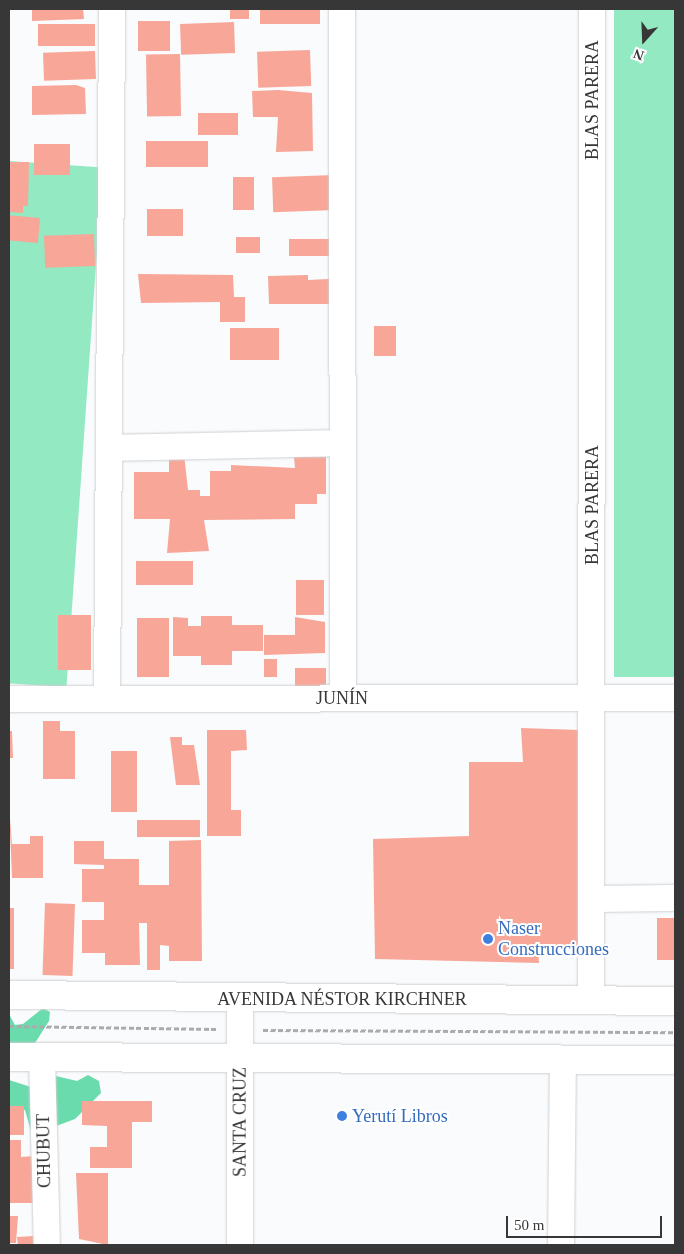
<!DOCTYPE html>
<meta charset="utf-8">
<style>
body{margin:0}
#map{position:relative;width:684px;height:1254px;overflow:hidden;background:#f9fbfd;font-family:"Times New Roman",serif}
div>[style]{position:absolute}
.green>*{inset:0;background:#92e9c2;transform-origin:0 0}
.forest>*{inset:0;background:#6adbac}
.building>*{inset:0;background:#f8a697;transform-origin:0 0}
.path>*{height:3px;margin-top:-1.5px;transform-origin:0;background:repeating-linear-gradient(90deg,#aaabad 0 5px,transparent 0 7.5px)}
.roads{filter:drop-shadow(0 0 1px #ced0d2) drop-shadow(0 0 1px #ced0d2)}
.minor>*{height:26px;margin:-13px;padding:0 13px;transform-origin:13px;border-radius:13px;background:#fff}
.major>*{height:28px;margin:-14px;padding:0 14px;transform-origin:14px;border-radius:14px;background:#fff}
.dots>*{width:14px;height:14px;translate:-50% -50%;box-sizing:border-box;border:2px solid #fff;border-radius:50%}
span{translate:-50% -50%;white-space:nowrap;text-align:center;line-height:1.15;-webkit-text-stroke:4px #fff;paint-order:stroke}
.street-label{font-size:18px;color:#373738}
.shop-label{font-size:18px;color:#366cbe}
.left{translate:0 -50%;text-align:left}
.frame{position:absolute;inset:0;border:10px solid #373738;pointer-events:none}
.north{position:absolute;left:619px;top:15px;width:50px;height:50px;-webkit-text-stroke:4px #fff;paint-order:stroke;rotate:200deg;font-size:14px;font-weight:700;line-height:20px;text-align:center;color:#373738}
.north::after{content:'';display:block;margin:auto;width:18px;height:22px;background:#373738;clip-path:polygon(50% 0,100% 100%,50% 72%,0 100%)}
.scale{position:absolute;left:506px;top:1216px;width:156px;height:22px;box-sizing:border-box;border:2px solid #373738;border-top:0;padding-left:6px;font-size:15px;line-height:18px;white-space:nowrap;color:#373738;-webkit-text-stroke:4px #fff;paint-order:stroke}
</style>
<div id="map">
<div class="green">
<div style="left:614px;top:9px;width:61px;height:668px"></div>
<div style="left:9px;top:161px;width:94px;height:521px;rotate:4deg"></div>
</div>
<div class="forest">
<div style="clip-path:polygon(43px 1008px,50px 1012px,49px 1021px,35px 1043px,30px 1049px,9px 1052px,9px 1014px,15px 1025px,23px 1024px)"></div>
<div style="clip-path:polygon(88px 1075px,99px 1081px,101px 1093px,75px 1119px,32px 1135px,25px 1110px,9px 1107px,9px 1080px,34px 1088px,56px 1076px,77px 1081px)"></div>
</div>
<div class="building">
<div style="clip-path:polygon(32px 9px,83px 9px,84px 19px,32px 21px)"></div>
<div style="left:230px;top:9px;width:19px;height:10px"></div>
<div style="left:260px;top:9px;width:60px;height:15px"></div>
<div style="left:138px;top:21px;width:32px;height:30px"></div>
<div style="left:234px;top:22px;width:31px;height:54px;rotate:88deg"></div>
<div style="left:95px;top:24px;width:22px;height:57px;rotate:90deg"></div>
<div style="left:310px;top:50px;width:36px;height:53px;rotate:88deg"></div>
<div style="left:95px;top:51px;width:28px;height:52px;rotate:88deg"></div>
<div style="left:180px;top:54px;width:62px;height:34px;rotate:89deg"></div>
<div style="clip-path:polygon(76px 85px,85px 88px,86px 114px,32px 115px,32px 86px)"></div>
<div style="clip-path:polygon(278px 90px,312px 93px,313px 151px,276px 152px,278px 117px,253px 117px,252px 91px)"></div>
<div style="left:198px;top:113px;width:40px;height:22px"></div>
<div style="left:208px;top:141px;width:26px;height:62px;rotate:90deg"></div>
<div style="left:70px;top:144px;width:31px;height:36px;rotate:90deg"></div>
<div style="clip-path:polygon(9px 162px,29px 162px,28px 206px,23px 206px,23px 213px,9px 212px)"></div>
<div style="left:334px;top:175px;width:35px;height:62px;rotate:88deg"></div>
<div style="left:233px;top:177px;width:21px;height:33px"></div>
<div style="left:183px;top:209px;width:27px;height:36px;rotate:90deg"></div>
<div style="left:40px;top:218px;width:25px;height:31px;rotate:95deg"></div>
<div style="left:94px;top:234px;width:32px;height:50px;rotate:88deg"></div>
<div style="left:236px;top:237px;width:24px;height:16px"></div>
<div style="left:335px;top:239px;width:17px;height:46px;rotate:90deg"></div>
<div style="clip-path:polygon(138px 274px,233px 275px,234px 297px,245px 297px,245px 322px,220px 322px,220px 302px,141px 303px)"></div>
<div style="clip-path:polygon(308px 275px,308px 280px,329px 279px,329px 304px,269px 304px,268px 276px)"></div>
<div style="left:374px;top:326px;width:22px;height:30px"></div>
<div style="left:230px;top:328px;width:49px;height:32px"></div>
<div style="clip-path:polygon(184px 454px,188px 490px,200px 490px,200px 496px,210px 496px,210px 471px,231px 471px,231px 465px,295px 468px,294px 457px,326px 457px,326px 494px,317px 494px,317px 504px,295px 504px,295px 519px,204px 520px,209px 551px,167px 553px,170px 519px,134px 519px,134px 472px,169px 472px,169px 455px)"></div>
<div style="left:136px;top:561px;width:57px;height:24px"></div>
<div style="left:296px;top:580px;width:28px;height:35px"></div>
<div style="left:58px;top:615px;width:33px;height:55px"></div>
<div style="clip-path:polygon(201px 616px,232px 616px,232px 625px,263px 625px,263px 651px,232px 651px,232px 665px,201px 665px,201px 656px,173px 656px,173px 617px,188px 618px,188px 626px,201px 626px)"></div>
<div style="clip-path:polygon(295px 617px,325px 622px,325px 653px,264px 655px,264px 635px,295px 635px)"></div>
<div style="left:137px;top:618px;width:32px;height:59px"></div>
<div style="left:264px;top:659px;width:13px;height:18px"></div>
<div style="left:295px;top:668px;width:31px;height:18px"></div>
<div style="clip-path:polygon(43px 721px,60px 721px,60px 731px,75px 731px,75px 779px,43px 779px)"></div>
<div style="clip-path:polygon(521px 728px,579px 730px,582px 947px,538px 948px,539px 963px,375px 959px,373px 839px,469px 836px,469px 762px,523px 762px)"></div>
<div style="clip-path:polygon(207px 730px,246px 730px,247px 750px,231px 751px,231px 810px,241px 810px,241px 836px,207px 836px)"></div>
<div style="clip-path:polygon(9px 731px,12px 731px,13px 758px,9px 758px)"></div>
<div style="clip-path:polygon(170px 737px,182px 737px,182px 745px,194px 745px,200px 785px,176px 785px)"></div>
<div style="left:111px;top:751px;width:26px;height:61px"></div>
<div style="clip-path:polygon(9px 806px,12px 844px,30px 844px,30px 836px,43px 836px,43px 878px,12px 878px)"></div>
<div style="left:200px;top:820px;width:17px;height:63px;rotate:90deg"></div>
<div style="clip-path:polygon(201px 840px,202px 961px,169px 961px,169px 946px,160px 945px,160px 970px,147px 970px,147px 923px,139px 923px,140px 965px,105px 965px,105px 953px,82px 953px,82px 920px,104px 920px,104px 902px,82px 902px,82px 869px,104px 869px,104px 865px,74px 864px,74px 841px,104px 841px,104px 859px,139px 859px,139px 885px,169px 885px,169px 841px)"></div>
<div style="left:45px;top:903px;width:30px;height:72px;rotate:2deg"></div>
<div style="left:9px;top:908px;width:5px;height:61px"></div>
<div style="left:657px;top:918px;width:18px;height:42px"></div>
<div style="clip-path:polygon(82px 1101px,152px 1101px,152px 1122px,132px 1122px,132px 1168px,90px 1168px,90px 1147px,107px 1147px,107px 1126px,82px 1125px)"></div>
<div style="left:9px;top:1106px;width:15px;height:29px"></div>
<div style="clip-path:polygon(9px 1140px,21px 1140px,21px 1157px,33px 1156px,33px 1203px,9px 1203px)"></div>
<div style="clip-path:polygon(76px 1173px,108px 1173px,108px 1245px,79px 1239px)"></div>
<div style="clip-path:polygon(9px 1216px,18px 1216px,16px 1243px,9px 1243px)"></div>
<div style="clip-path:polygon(33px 1236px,33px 1245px,18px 1245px,17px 1237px)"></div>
</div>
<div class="path">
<div style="left:9px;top:1026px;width:208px;rotate:0.8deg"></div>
<div style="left:263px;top:1030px;width:412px;rotate:0.3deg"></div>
</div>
<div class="roads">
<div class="minor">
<div style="left:342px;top:9px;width:689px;rotate:89.92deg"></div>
<div style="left:109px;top:448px;width:233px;rotate:-1.2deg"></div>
<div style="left:107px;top:698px;width:689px;rotate:-89.58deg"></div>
<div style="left:9px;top:699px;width:666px;rotate:-0.09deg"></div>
<div style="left:593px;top:899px;width:82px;rotate:-0.7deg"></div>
<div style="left:240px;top:999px;width:246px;rotate:90deg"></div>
<div style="left:591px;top:1001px;width:992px;rotate:-89.94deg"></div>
<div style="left:42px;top:1057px;width:188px;rotate:88.5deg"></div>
<div style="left:561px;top:1245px;width:186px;rotate:-89.4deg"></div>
</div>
<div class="major">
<div style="left:9px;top:995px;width:666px;rotate:0.52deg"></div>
<div style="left:9px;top:1057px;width:666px;rotate:0.26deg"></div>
</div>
</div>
<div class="dots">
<div style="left:488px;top:939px;background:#3f7fe0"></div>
<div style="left:342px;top:1116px;background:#3f7fe0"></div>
</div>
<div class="street-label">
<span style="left:592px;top:100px;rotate:-90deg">BLAS PARERA</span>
<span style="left:592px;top:505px;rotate:-90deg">BLAS PARERA</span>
<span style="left:342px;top:698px">JUNÍN</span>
<span style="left:342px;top:999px">AVENIDA NÉSTOR KIRCHNER</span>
<span style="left:240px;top:1122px;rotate:-90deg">SANTA CRUZ</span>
<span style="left:44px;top:1151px;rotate:-91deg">CHUBUT</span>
</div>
<div class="shop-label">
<span class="left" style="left:498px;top:939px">Naser<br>Construcciones</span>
<span class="left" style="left:352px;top:1116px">Yerutí Libros</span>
</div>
<div class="frame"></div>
<div class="north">N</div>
<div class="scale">50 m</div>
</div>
